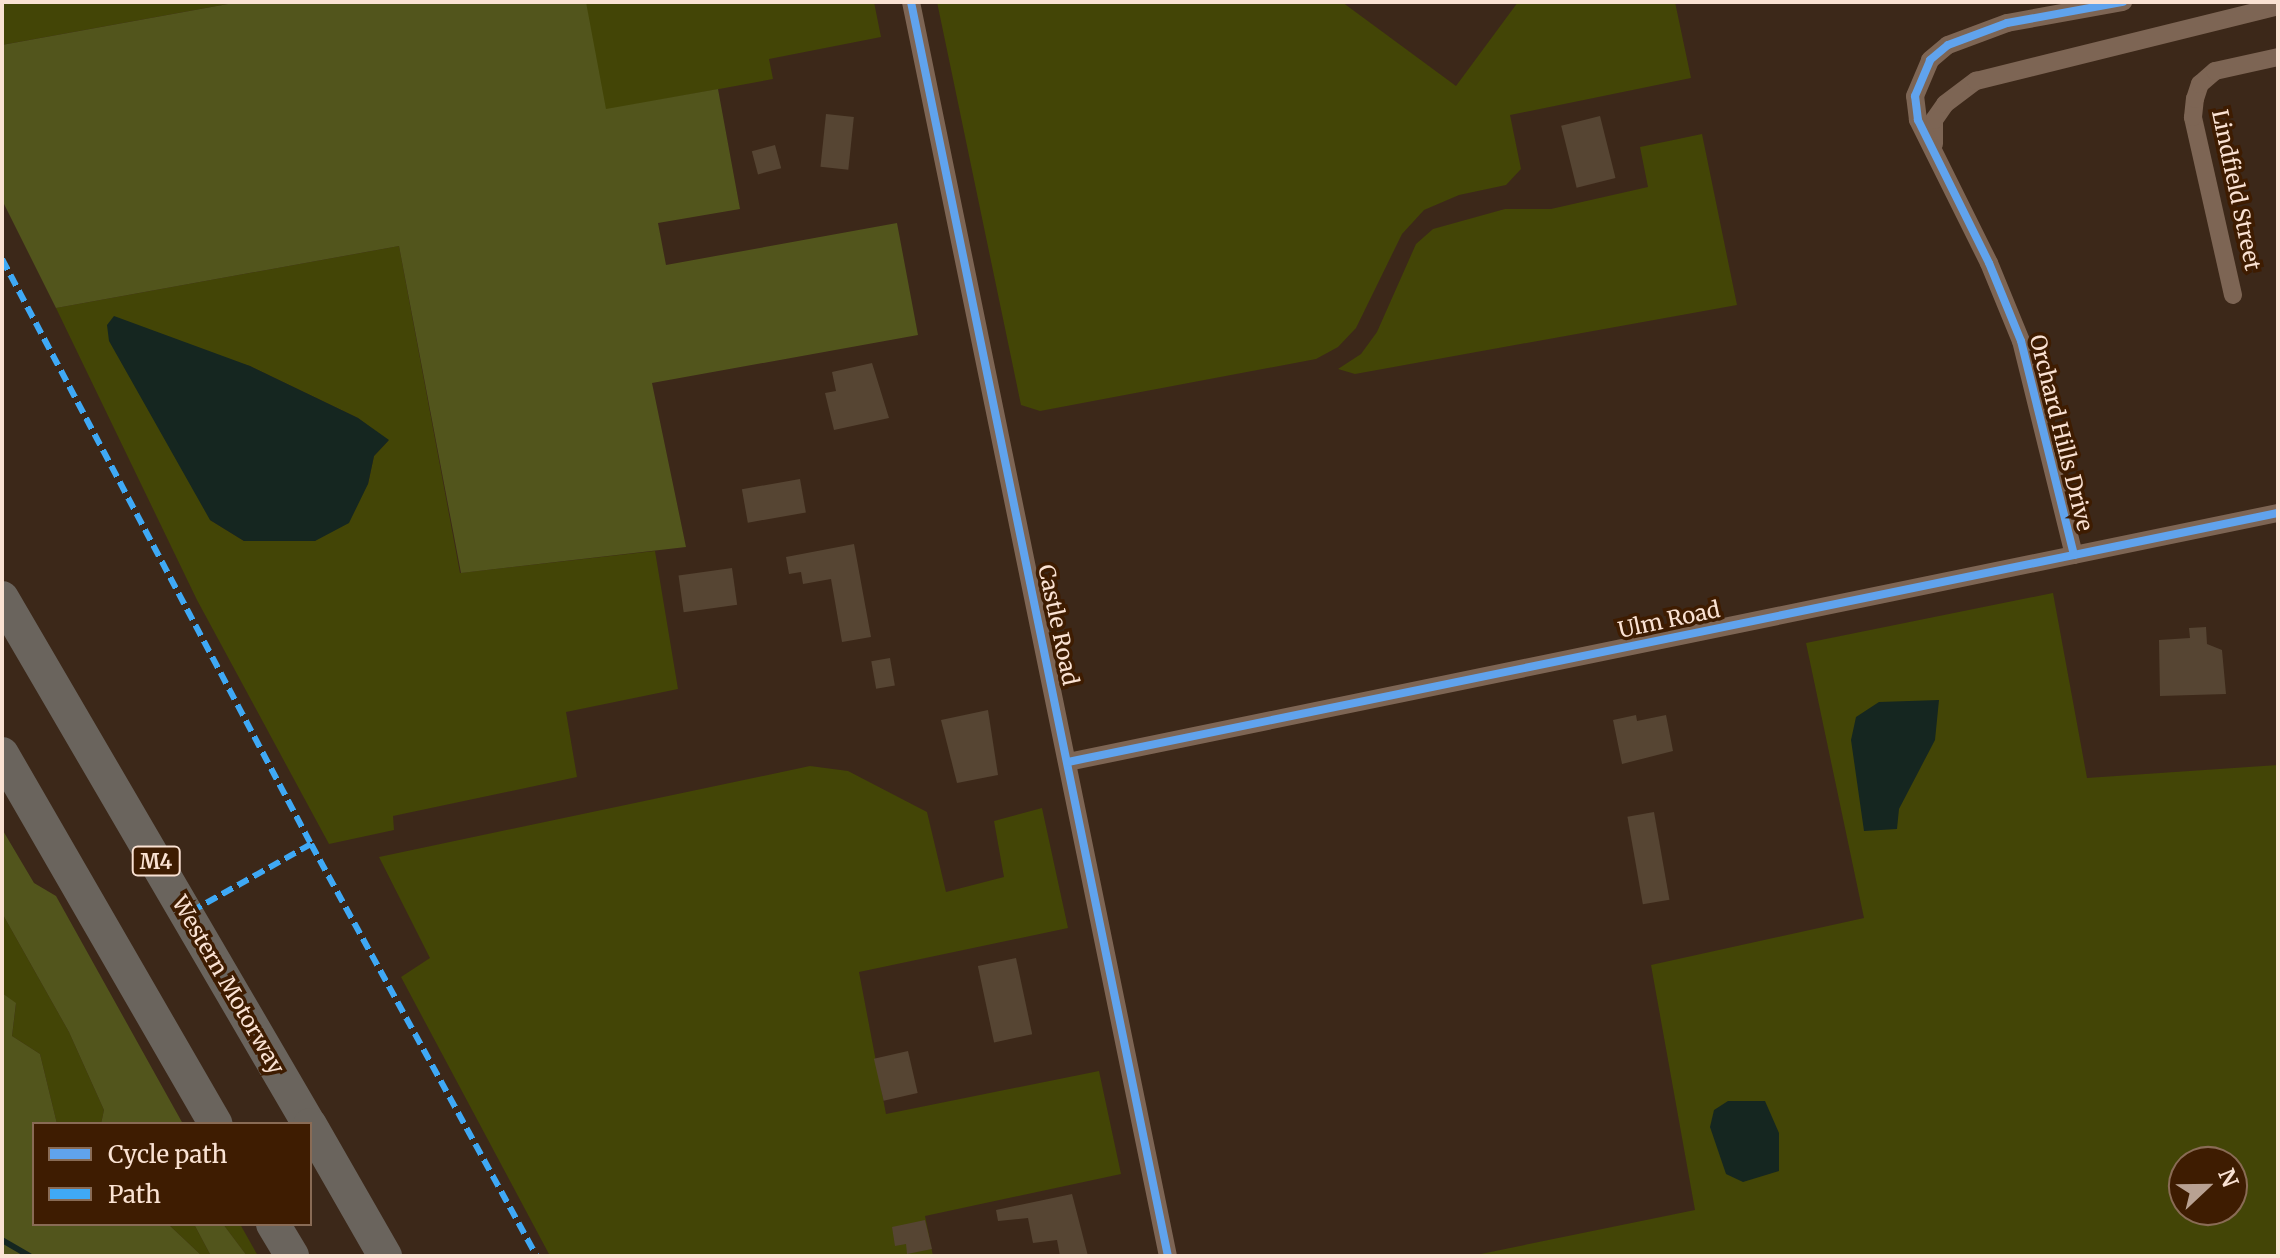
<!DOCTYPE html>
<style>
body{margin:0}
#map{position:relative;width:2280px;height:1258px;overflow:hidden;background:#3c2819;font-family:Merriweather,serif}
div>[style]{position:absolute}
.green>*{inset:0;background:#434506}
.forest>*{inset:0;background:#52551c}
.water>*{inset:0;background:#152620}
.stream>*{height:6px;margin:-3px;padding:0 3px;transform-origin:3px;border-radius:3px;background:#152620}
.building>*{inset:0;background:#564533;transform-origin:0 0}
.minor>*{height:18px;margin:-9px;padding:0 9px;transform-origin:9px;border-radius:9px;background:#7d6554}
.motorway>*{height:34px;margin:-17px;padding:0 17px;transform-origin:17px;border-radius:17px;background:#6a645d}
.quiet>*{height:6px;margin-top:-3px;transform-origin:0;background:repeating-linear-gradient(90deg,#3fa9f5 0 12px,transparent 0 18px)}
.cycleway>*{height:8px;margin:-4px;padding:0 4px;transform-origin:4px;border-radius:4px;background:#60a3ed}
span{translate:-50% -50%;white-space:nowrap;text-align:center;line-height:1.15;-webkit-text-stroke:7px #3e1c01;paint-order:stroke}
.shield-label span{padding:2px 6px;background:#3e1c01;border:2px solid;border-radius:6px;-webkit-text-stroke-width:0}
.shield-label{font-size:20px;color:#fae2d3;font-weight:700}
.street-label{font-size:22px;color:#fae2d3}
.frame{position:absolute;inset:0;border:4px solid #fae2d3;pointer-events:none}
.legend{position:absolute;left:32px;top:1122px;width:280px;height:104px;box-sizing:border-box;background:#3e1c01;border:2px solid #896b55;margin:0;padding:10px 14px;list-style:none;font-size:24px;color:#fae2d3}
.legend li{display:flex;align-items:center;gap:16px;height:40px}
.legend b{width:40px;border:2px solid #896b55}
.north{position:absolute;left:2168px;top:1146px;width:80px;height:80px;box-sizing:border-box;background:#3e1c01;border:2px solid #896b55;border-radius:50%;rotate:68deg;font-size:22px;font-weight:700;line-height:32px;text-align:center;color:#fae2d3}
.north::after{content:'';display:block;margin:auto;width:28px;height:36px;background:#b8a192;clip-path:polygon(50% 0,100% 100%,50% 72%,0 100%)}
</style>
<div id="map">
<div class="green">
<div style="clip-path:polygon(2px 2px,239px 2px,2px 45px)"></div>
<div style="clip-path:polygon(585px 2px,874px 2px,881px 37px,769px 59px,773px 79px,605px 110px)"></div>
<div style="clip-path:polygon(937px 2px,1342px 2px,1456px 86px,1518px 2px,1675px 2px,1691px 78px,1510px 115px,1521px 169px,1506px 185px,1459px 195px,1424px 210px,1402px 234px,1356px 328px,1338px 347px,1316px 359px,1040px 411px,1021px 405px)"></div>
<div style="clip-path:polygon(1702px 134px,1737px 305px,1355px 374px,1338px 369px,1361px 354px,1377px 332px,1416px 244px,1433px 229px,1505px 209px,1551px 209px,1648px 187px,1640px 147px)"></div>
<div style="clip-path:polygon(evenodd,399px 246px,460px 573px,655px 551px,678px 689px,566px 712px,577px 777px,393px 816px,394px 830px,329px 844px,197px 600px,56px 308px,399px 246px,210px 355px,250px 366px,358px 418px,388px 441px,374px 456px,368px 484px,315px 541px,244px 541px,210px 520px,210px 355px)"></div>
<div style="clip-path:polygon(evenodd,2053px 593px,2087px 778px,2278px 765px,2278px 1256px,1471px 1256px,1695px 1210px,1651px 965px,1864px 918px,1806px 643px,2053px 593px,2184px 1162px,2232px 1162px,2232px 1210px,2184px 1210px,2184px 1162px)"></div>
<div style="clip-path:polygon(810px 766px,848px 771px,927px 812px,946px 892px,1004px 877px,994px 821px,1042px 808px,1068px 928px,859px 972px,886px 1114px,1099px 1071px,1121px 1174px,925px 1216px,933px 1256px,550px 1256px,401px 977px,430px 958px,379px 857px)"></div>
<div style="clip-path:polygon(2px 913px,69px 1032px,104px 1110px,101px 1124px,57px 1124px,40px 1054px,12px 1036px,16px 1004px,2px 993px)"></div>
<div style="clip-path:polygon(168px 1224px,194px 1224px,211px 1256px,202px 1256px)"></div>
<div style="clip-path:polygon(223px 1224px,240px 1224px,258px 1256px,247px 1256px)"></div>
</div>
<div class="forest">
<div style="clip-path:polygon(239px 2px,586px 2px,606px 109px,718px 89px,740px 209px,658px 223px,666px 265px,897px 223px,918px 335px,652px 383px,686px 547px,461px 573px,399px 246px,56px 308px,2px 200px,2px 45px)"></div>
<div style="clip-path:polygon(2px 829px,34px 883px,56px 896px,183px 1124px,101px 1124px,104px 1110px,69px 1032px,2px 913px)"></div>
<div style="clip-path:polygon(2px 993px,16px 1003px,12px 1036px,40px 1054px,57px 1124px,34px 1124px,34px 1224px,168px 1224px,202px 1256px,2px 1256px)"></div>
<div style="clip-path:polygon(194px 1224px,223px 1224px,247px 1256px,211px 1256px)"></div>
</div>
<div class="water">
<div style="clip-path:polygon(114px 316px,250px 366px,358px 418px,389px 440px,374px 456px,368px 484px,349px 523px,315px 541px,244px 541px,210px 520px,109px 341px,107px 325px)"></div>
<div style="clip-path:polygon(1939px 700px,1935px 740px,1899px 809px,1897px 829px,1864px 831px,1851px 740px,1856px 717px,1879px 702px)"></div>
<div style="clip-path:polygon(1728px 1101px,1765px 1101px,1779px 1133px,1779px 1171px,1743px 1182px,1726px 1174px,1710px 1127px,1714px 1110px)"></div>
</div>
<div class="stream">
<div style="left:2px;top:1240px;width:32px;rotate:30deg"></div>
</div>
<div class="building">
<div style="left:826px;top:114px;width:28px;height:53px;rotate:6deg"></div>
<div style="left:1600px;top:116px;width:64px;height:40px;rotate:76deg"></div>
<div style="left:775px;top:145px;width:24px;height:24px;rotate:75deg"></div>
<div style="clip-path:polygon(872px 363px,889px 418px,834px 430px,825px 393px,836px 391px,832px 372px)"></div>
<div style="left:800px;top:479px;width:34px;height:59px;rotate:80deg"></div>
<div style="clip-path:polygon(854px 544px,871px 637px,842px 642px,831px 579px,803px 584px,801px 572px,789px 574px,786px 557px)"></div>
<div style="left:732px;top:568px;width:37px;height:54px;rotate:82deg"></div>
<div style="clip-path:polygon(2206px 627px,2207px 644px,2222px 650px,2226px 694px,2160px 696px,2159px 640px,2190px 638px,2189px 628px)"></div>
<div style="left:890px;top:658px;width:28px;height:19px;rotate:80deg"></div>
<div style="clip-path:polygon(988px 710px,998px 775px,957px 783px,941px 720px)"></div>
<div style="clip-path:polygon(1636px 715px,1637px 721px,1666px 715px,1673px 751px,1622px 764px,1613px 720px)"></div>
<div style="left:1654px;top:812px;width:89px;height:27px;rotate:80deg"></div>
<div style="left:1016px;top:958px;width:78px;height:39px;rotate:78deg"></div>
<div style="left:908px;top:1051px;width:43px;height:35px;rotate:77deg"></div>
<div style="clip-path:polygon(1072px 1194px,1088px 1256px,1060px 1256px,1057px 1240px,1033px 1243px,1028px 1218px,998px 1221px,996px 1210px)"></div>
<div style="clip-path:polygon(925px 1220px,932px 1249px,907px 1254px,906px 1244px,895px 1246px,892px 1227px)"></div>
</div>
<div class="minor">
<div style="left:911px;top:2px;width:1280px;rotate:78.42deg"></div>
<div style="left:1934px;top:144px;width:24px;rotate:-90deg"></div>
<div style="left:1934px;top:120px;width:19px;rotate:-55deg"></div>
<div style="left:1945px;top:104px;width:39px;rotate:-37deg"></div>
<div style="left:1976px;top:81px;width:311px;rotate:-13.9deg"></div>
<div style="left:2233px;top:295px;width:182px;rotate:-102.7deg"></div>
<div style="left:2193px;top:117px;width:18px;rotate:-84deg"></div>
<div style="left:2195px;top:99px;width:16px;rotate:-72deg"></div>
<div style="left:2200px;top:84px;width:20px;rotate:-41deg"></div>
<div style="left:2215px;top:71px;width:65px;rotate:-12.5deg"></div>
<div style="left:2074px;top:555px;width:220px;rotate:-103.9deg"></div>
<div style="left:2021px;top:341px;width:84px;rotate:-112.3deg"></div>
<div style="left:1989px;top:263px;width:160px;rotate:-116.4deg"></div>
<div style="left:1918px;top:120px;width:24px;rotate:-97deg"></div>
<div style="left:1915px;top:96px;width:39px;rotate:-67deg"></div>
<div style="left:1930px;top:60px;width:23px;rotate:-40deg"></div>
<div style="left:1948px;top:45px;width:63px;rotate:-20.4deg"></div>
<div style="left:2007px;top:23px;width:118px;rotate:-10.3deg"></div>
<div style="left:1068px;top:762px;width:1235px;rotate:-11.63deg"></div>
</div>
<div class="motorway">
<div style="left:2px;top:598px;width:609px;rotate:59.73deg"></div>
<div style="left:2px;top:754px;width:427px;rotate:60deg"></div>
<div style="left:310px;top:1125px;width:151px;rotate:60.2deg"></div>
<div style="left:273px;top:1224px;width:37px;rotate:59deg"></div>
</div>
<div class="quiet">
<div style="left:2px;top:259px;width:662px;rotate:62.16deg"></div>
<div style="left:311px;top:844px;width:142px;rotate:150.6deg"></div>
<div style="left:311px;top:844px;width:470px;rotate:61.3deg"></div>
</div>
<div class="cycleway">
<div style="left:911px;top:2px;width:1280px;rotate:78.42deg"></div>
<div style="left:2074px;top:555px;width:220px;rotate:-103.9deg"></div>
<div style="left:2021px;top:341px;width:84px;rotate:-112.3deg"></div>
<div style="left:1989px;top:263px;width:160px;rotate:-116.4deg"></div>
<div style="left:1918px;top:120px;width:24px;rotate:-97deg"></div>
<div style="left:1915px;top:96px;width:39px;rotate:-67deg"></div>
<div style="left:1930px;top:60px;width:23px;rotate:-40deg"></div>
<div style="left:1948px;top:45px;width:63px;rotate:-20.4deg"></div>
<div style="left:2007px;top:23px;width:118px;rotate:-10.3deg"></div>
<div style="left:1068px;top:762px;width:1235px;rotate:-11.63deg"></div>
</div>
<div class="shield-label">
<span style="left:156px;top:861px">M4</span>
</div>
<div class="street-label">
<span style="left:2236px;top:190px;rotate:78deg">Lindfield Street</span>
<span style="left:2061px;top:433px;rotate:76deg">Orchard Hills Drive</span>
<span style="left:1669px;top:620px;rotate:-12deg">Ulm Road</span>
<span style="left:1058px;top:625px;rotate:78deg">Castle Road</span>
<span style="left:228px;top:985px;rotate:60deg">Western Motorway</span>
</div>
<div class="frame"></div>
<ul class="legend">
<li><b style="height:10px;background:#60a3ed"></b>Cycle path</li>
<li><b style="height:10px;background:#3fa9f5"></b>Path</li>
</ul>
<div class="north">N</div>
</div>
